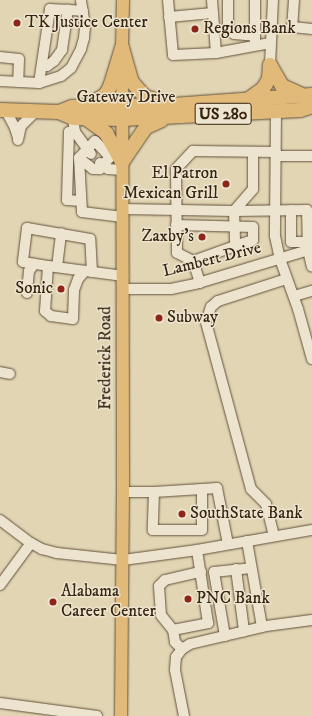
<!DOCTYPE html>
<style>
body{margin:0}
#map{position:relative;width:312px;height:716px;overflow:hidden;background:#e2d5b4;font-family:"IM FELL DW Pica",serif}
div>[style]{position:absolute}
.roads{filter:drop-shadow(0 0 1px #62513a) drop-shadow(0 0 1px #62513a)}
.minor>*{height:10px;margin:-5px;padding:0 5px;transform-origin:5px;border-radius:5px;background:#ece4ce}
.major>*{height:12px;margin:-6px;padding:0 6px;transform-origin:6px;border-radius:6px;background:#e1ba7a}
.highway>*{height:14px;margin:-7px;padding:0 7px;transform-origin:7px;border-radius:7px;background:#e1ba7a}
.dots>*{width:11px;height:11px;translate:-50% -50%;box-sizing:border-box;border:2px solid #ece4ce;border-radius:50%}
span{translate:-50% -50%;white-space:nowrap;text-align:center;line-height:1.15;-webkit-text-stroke:3px #ece4ce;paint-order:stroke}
.shield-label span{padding:1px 3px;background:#ece4ce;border:1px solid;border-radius:3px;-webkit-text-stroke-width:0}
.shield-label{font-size:16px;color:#372511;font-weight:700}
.poi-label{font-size:17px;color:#372511}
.left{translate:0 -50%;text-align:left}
.right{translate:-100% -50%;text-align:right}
.street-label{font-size:17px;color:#372511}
</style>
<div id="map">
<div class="roads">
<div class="minor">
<div style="left:168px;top:0;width:55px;rotate:84.8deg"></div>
<div style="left:173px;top:55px;width:43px;rotate:-2.7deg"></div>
<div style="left:212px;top:0;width:53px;rotate:85.7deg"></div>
<div style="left:216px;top:53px;width:55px;rotate:-10.5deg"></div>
<div style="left:228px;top:0;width:28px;rotate:90deg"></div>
<div style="left:228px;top:28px;width:8px;rotate:45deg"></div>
<div style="left:234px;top:34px;width:21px;rotate:5deg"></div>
<div style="left:294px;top:0;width:27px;rotate:94deg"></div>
<div style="left:292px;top:27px;width:20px;rotate:6deg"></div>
<div style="left:169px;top:17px;width:44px;rotate:-5.2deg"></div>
<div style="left:255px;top:42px;width:42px;rotate:-90deg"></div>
<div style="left:0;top:57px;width:19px;rotate:6deg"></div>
<div style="left:19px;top:59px;width:23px;rotate:92deg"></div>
<div style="left:270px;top:65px;width:65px;rotate:-87.4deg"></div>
<div style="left:42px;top:66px;width:5px"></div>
<div style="left:47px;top:66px;width:9px;rotate:-36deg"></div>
<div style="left:54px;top:61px;width:14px;rotate:-54deg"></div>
<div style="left:62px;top:50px;width:41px;rotate:-81.7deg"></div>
<div style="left:0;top:81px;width:39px;rotate:3deg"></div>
<div style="left:39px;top:83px;width:23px;rotate:-18deg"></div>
<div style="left:61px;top:76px;width:13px;rotate:-39deg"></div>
<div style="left:71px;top:68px;width:21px;rotate:-62deg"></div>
<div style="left:81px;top:49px;width:11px;rotate:-75deg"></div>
<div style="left:84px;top:38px;width:12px;rotate:-85deg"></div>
<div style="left:85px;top:26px;width:26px;rotate:-99deg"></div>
<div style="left:39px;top:83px;width:75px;rotate:-81.5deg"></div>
<div style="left:50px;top:9px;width:33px;rotate:3deg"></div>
<div style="left:6px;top:111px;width:19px;rotate:62deg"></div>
<div style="left:15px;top:128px;width:10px;rotate:73deg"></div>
<div style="left:276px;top:111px;width:125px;rotate:90.5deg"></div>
<div style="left:275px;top:236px;width:24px;rotate:78deg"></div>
<div style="left:280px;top:259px;width:53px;rotate:70.2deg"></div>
<div style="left:298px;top:309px;width:52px;rotate:74.4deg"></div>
<div style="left:73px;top:118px;width:14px;rotate:82deg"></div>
<div style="left:75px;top:132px;width:6px;rotate:180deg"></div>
<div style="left:69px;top:132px;width:68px;rotate:91.7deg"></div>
<div style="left:67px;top:200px;width:14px;rotate:4deg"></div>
<div style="left:75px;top:132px;width:27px;rotate:54deg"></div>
<div style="left:18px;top:140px;width:14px;rotate:-78deg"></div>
<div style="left:21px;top:126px;width:20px;rotate:-45deg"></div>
<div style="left:276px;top:156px;width:36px"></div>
<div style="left:79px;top:158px;width:23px;rotate:-47deg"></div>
<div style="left:95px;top:141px;width:22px;rotate:47deg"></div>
<div style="left:110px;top:157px;width:16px;rotate:130deg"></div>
<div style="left:100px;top:169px;width:7px;rotate:180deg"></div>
<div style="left:93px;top:169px;width:18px;rotate:-142deg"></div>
<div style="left:79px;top:158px;width:54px;rotate:86.8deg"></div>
<div style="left:82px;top:212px;width:41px;rotate:7deg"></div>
<div style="left:100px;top:163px;width:10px;rotate:37deg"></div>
<div style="left:108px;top:169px;width:14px;rotate:4deg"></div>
<div style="left:123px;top:209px;width:111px;rotate:1deg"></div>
<div style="left:234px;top:211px;width:29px;rotate:-49deg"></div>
<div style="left:253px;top:189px;width:37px;rotate:-90deg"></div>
<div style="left:291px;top:210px;width:32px;rotate:90deg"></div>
<div style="left:291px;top:242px;width:16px"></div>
<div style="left:176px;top:225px;width:77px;rotate:1.5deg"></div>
<div style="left:253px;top:227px;width:13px;rotate:90deg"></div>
<div style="left:253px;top:240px;width:19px;rotate:162deg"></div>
<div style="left:312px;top:249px;width:4px;rotate:166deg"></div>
<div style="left:308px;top:250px;width:17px;rotate:77deg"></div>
<div style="left:193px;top:261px;width:23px;rotate:72deg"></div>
<div style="left:48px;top:266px;width:45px;rotate:93.8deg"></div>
<div style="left:45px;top:311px;width:8px;rotate:40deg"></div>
<div style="left:51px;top:316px;width:22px;rotate:8deg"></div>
<div style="left:73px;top:319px;width:29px;rotate:-88deg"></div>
<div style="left:74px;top:290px;width:12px;rotate:-70deg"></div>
<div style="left:78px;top:279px;width:11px;rotate:-49deg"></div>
<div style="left:57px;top:267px;width:34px;rotate:-83deg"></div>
<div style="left:92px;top:272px;width:33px;rotate:-93deg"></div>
<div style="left:90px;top:239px;width:64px;rotate:-170.1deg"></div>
<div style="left:27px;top:228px;width:34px;rotate:97deg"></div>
<div style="left:23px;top:262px;width:25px;rotate:9deg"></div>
<div style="left:48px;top:266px;width:76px;rotate:7.6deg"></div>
<div style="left:123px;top:289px;width:48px"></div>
<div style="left:171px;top:289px;width:25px;rotate:-12deg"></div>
<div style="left:195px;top:284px;width:118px;rotate:-16.7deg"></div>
<div style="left:308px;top:250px;width:40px;rotate:-91.4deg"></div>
<div style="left:307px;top:210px;width:73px;rotate:179.2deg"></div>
<div style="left:234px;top:211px;width:35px;rotate:88deg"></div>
<div style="left:235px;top:246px;width:45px;rotate:160.3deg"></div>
<div style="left:193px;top:261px;width:18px;rotate:-153deg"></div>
<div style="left:177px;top:253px;width:84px;rotate:-90.7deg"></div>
<div style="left:176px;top:169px;width:25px;rotate:-47deg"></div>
<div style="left:193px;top:151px;width:83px;rotate:0.7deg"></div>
<div style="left:27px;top:293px;width:22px;rotate:-85deg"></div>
<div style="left:29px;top:271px;width:9px;rotate:-54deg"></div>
<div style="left:294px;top:296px;width:19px;rotate:-16deg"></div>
<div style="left:0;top:372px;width:10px;rotate:11deg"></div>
<div style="left:202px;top:489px;width:15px;rotate:-4deg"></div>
<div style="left:217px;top:488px;width:57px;rotate:78.9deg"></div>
<div style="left:123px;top:492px;width:31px"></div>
<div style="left:154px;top:492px;width:38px;rotate:92deg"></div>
<div style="left:153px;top:530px;width:49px"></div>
<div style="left:202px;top:530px;width:41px;rotate:-90deg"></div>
<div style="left:202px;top:489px;width:48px;rotate:176.4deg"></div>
<div style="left:0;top:520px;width:39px;rotate:37deg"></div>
<div style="left:31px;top:543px;width:13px;rotate:29deg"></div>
<div style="left:42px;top:549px;width:16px;rotate:15deg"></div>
<div style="left:57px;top:553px;width:66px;rotate:6.1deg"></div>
<div style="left:123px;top:560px;width:75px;rotate:-7.7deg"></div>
<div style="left:197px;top:550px;width:117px;rotate:-9.9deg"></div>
<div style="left:274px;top:536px;width:33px;rotate:-104deg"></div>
<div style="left:266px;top:504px;width:21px;rotate:-135deg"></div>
<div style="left:251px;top:489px;width:173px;rotate:-105.1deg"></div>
<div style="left:206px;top:322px;width:16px;rotate:-72deg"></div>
<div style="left:211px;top:307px;width:9px;rotate:-41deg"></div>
<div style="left:218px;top:301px;width:71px;rotate:-17.9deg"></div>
<div style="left:247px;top:541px;width:87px;rotate:80.1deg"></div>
<div style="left:236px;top:569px;width:63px;rotate:82.6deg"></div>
<div style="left:0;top:585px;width:52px;rotate:-53.6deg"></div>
<div style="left:173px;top:630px;width:36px;rotate:-11deg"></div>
<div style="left:208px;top:623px;width:74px;rotate:-98.6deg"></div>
<div style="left:225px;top:636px;width:65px;rotate:-99.8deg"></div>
<div style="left:214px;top:572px;width:37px;rotate:-6deg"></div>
<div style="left:182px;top:649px;width:10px;rotate:-135deg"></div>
<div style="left:175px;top:642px;width:12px;rotate:-99deg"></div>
<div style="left:173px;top:630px;width:19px;rotate:-129deg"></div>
<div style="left:161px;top:615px;width:29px;rotate:-94deg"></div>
<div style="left:159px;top:586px;width:8px;rotate:-45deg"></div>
<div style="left:165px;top:580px;width:37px;rotate:-13deg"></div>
<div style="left:0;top:703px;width:98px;rotate:7.6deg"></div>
<div style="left:184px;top:716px;width:47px;rotate:-101.1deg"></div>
<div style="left:175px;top:670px;width:13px;rotate:-86deg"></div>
<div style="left:176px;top:657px;width:10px;rotate:-53deg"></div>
<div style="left:182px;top:649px;width:9px;rotate:-32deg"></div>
<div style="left:190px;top:644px;width:78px;rotate:-13.3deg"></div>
<div style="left:266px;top:626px;width:46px;rotate:-7.4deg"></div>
</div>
<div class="major">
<div style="left:121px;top:716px;width:224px;rotate:-89.5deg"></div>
<div style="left:123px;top:492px;width:444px;rotate:-90.1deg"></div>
<div style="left:122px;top:48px;width:48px;rotate:-88.8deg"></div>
</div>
<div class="highway">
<div style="left:122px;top:48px;width:35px;rotate:74deg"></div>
<div style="left:132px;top:82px;width:20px;rotate:49deg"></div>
<div style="left:145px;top:97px;width:18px;rotate:16deg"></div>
<div style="left:270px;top:65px;width:24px;rotate:60deg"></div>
<div style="left:282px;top:86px;width:20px;rotate:24deg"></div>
<div style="left:249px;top:99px;width:17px;rotate:-36deg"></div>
<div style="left:263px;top:89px;width:12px;rotate:-59deg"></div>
<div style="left:269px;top:79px;width:14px;rotate:-86deg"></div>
<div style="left:88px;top:106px;width:20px;rotate:-33deg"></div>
<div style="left:105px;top:95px;width:5px;rotate:-53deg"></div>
<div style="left:108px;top:91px;width:8px;rotate:-67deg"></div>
<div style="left:111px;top:84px;width:38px;rotate:-73deg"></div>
<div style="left:0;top:110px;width:59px;rotate:1.9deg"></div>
<div style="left:59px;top:112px;width:14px;rotate:-21deg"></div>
<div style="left:72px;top:107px;width:101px;rotate:-1.1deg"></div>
<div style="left:173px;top:105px;width:139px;rotate:-4.1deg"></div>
<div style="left:59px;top:112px;width:15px;rotate:23deg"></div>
<div style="left:73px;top:118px;width:49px;rotate:1.2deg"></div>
<div style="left:122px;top:119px;width:178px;rotate:-2.9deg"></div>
<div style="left:300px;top:110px;width:13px;rotate:-18deg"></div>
<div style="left:87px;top:119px;width:24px;rotate:36deg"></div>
<div style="left:106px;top:133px;width:33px;rotate:61deg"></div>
<div style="left:122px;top:162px;width:42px;rotate:-55.6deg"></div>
<div style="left:146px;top:127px;width:17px;rotate:-24deg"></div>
</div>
</div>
<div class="dots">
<div style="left:17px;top:23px;background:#8f2418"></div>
<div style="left:195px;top:29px;background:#8f2418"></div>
<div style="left:226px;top:184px;background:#8f2418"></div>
<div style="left:202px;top:237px;background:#8f2418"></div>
<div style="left:61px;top:289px;background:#8f2418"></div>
<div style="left:159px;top:318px;background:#8f2418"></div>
<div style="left:182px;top:514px;background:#8f2418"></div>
<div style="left:188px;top:599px;background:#8f2418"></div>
<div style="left:53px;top:602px;background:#8f2418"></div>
</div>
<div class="shield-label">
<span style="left:223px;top:114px">US 280</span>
</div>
<div class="poi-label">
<span class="left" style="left:25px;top:23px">TK Justice Center</span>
<span class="left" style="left:203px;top:29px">Regions Bank</span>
<span class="right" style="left:218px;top:184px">El Patron<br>Mexican Grill</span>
<span class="right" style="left:194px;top:237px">Zaxby's</span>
<span class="right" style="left:53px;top:289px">Sonic</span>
<span class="left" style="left:167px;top:318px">Subway</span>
<span class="left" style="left:190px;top:514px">SouthState Bank</span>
<span class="left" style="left:61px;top:602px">Alabama<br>Career Center</span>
<span class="left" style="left:196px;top:599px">PNC Bank</span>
</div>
<div class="street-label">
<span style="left:126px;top:98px">Gateway Drive</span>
<span style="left:212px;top:260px;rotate:-14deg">Lambert Drive</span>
<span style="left:106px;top:358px;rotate:-90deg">Frederick Road</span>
</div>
</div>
